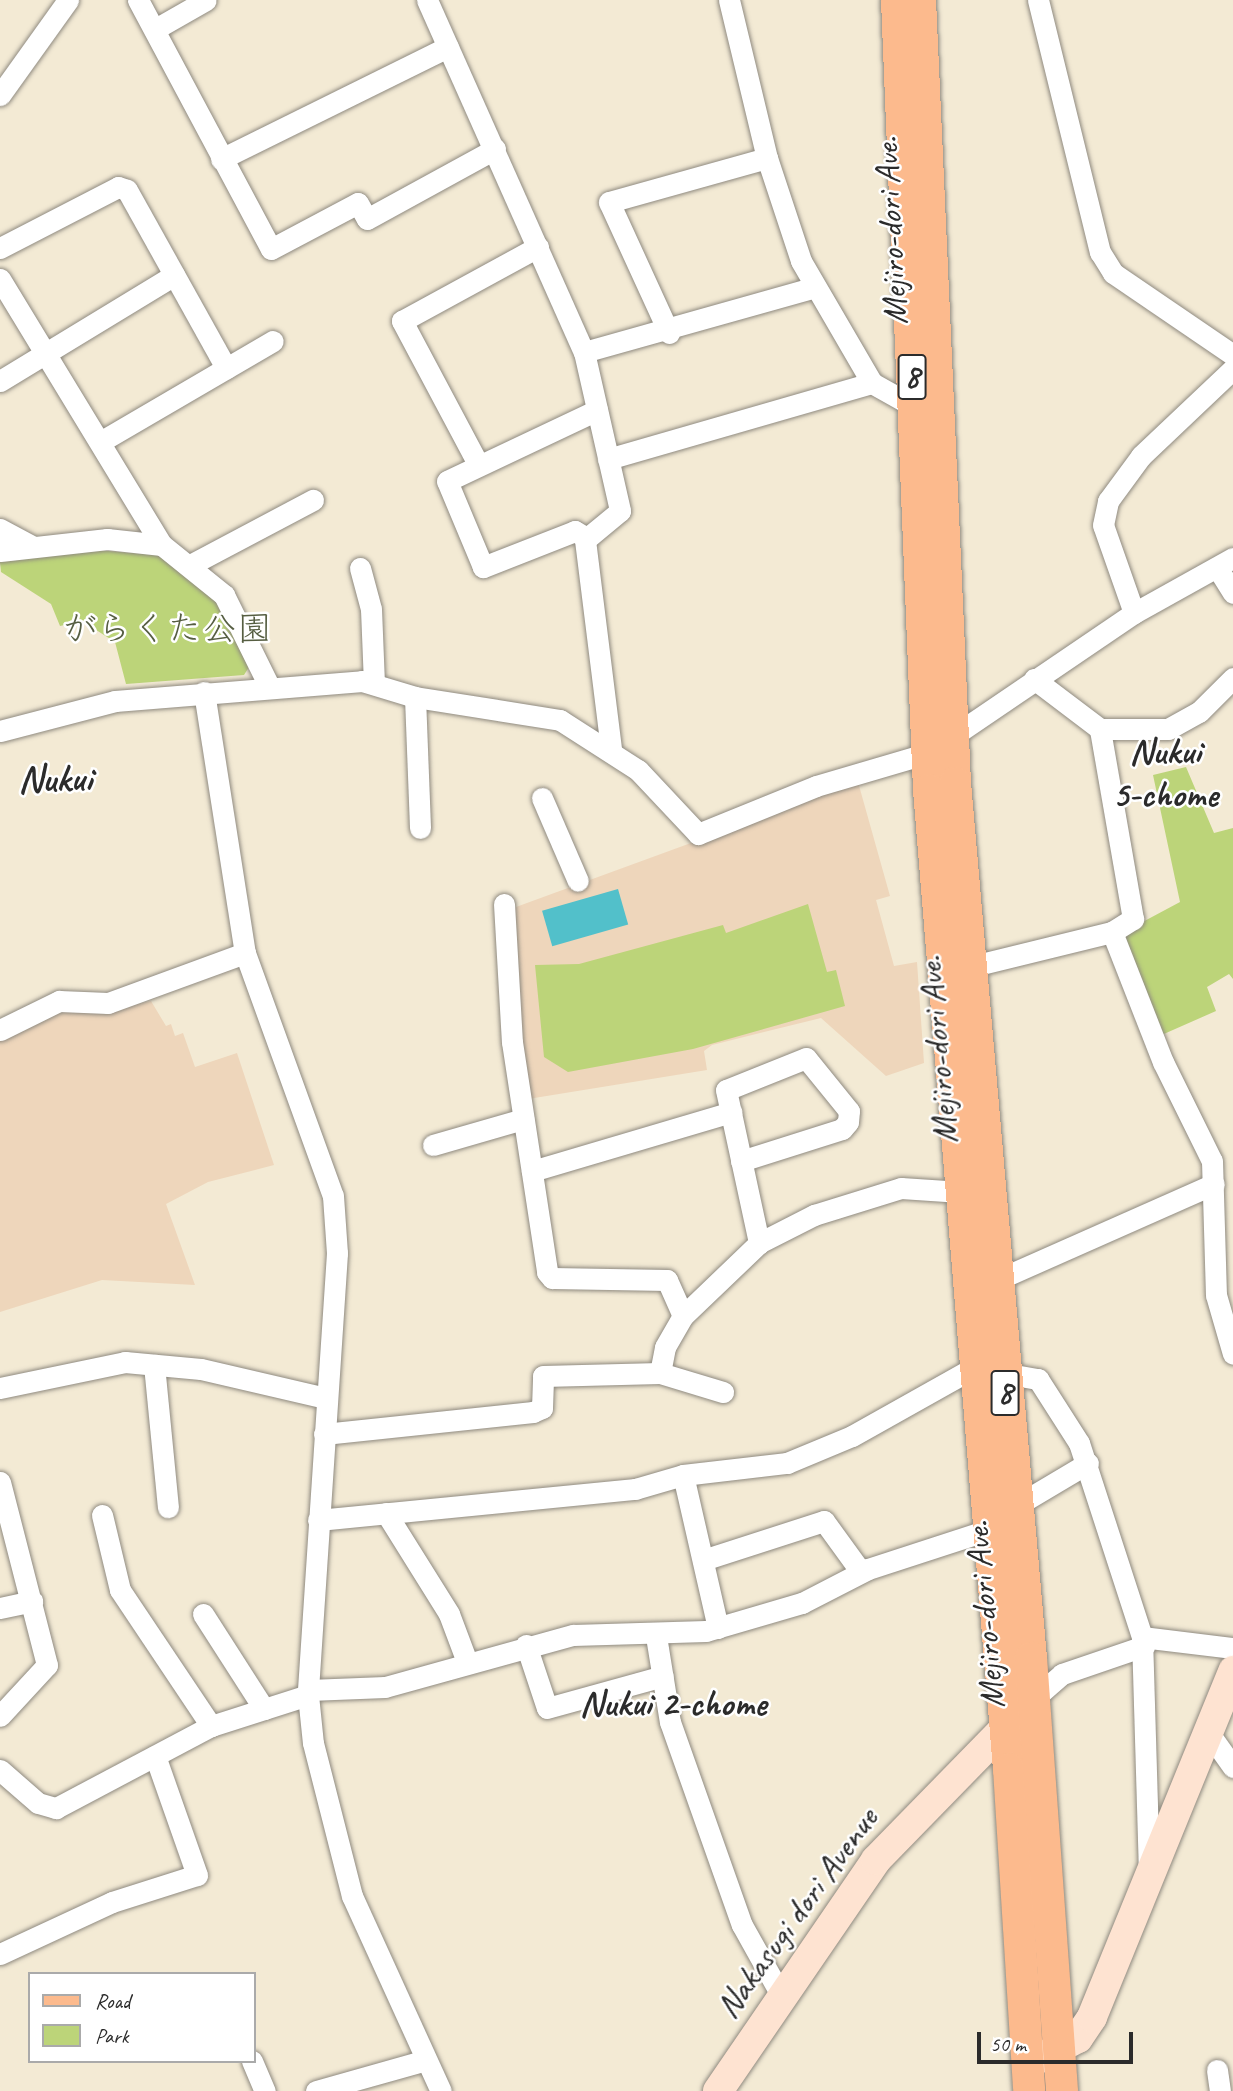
<!DOCTYPE html>
<meta charset="utf-8">
<style>
body{margin:0}
#map{position:relative;width:1233px;height:2091px;overflow:hidden;background:#f3ead4;font-family:Caveat,"Klee One",sans-serif}
div>[style]{position:absolute}
.built>*{inset:0;background:#eed6bb}
.green>*{inset:0;background:#bcd479}
.water>*{inset:0;background:#52c0ca;transform-origin:0 0}
.roads{filter:drop-shadow(0 0 2px #8f8a80) drop-shadow(0 0 2px #8f8a80)}
.street>*{height:21px;margin:-10.5px;padding:0 10.5px;transform-origin:10.5px;border-radius:10.5px;background:#fff}
.secondary>*{height:30px;margin:-15px;padding:0 15px;transform-origin:15px;border-radius:15px;background:#fee3d1}
.primary>*{height:32px;margin:-16px;padding:0 16px;transform-origin:16px;border-radius:16px;background:#fcba8d}
span{translate:-50% -50%;white-space:nowrap;text-align:center;line-height:1.15;-webkit-text-stroke:5px #fff;paint-order:stroke}
.shield-label span{padding:2px 5px;background:#fff;border:2px solid;border-radius:5px;-webkit-text-stroke-width:0}
.shield-label{font-size:33px;color:#2b2b2b;font-weight:700}
.street-label{font-size:35px;color:#2b2b2b}
.park-label{font-size:35px;color:#565e42}
.neighbourhood-label{font-size:37px;color:#2b2b2b;font-weight:700}
.quarter-label{font-size:38px;color:#2b2b2b;font-weight:700}
.legend{position:absolute;left:28px;top:1972px;width:228px;height:91px;box-sizing:border-box;background:#fff;border:2px solid #aaa;margin:0;padding:9px 12px;list-style:none;font-size:21px;color:#2b2b2b}
.legend li{display:flex;align-items:center;gap:14px;height:35px}
.legend b{width:35px;border:2px solid #aaa}
.scale{position:absolute;left:977px;top:2032px;width:156px;height:32px;box-sizing:border-box;border:4px solid #2b2b2b;border-top:0;padding-left:9px;font-size:21px;line-height:24px;white-space:nowrap;color:#2b2b2b;-webkit-text-stroke:5px #fff;paint-order:stroke}
</style>
<div id="map">
<div class="built">
<div style="clip-path:polygon(858px 782px,890px 896px,876px 900px,894px 966px,917px 962px,924px 1063px,886px 1076px,821px 1018px,712px 1045px,704px 1051px,707px 1070px,528px 1099px,511px 919px,516px 907px)"></div>
<div style="clip-path:polygon(151px 1001px,166px 1026px,171px 1024px,175px 1036px,183px 1033px,195px 1067px,237px 1053px,274px 1165px,208px 1182px,166px 1204px,195px 1285px,102px 1280px,0 1312px,0 1041px,61px 1010px,106px 1011px)"></div>
</div>
<div class="green">
<div style="clip-path:polygon(96px 550px,157px 555px,188px 573px,218px 602px,249px 667px,244px 675px,126px 684px,115px 642px,82px 621px,60px 626px,51px 604px,1px 572px,0 562px)"></div>
<div style="clip-path:polygon(1186px 767px,1214px 833px,1233px 828px,1233px 979px,1229px 974px,1207px 987px,1216px 1011px,1157px 1037px,1122px 933px,1180px 902px,1153px 775px)"></div>
<div style="clip-path:polygon(808px 904px,827px 972px,836px 970px,845px 1006px,693px 1049px,568px 1072px,544px 1057px,535px 965px,579px 964px,723px 925px,726px 933px)"></div>
</div>
<div class="water">
<div style="left:618px;top:889px;width:37px;height:79px;rotate:74deg"></div>
</div>
<div class="roads">
<div class="street">
<div style="left:138px;top:0;width:282px;rotate:61.9deg"></div>
<div style="left:271px;top:249px;width:98px;rotate:-27.9deg"></div>
<div style="left:358px;top:203px;width:18px;rotate:61deg"></div>
<div style="left:367px;top:219px;width:146px;rotate:-28.7deg"></div>
<div style="left:427px;top:0;width:385px;rotate:66deg"></div>
<div style="left:584px;top:352px;width:163px;rotate:77.2deg"></div>
<div style="left:620px;top:511px;width:45px;rotate:140.4deg"></div>
<div style="left:585px;top:540px;width:212px;rotate:82.9deg"></div>
<div style="left:729px;top:0;width:163px;rotate:76.5deg"></div>
<div style="left:767px;top:158px;width:108px;rotate:71.7deg"></div>
<div style="left:801px;top:261px;width:141px;rotate:59.8deg"></div>
<div style="left:872px;top:383px;width:47px;rotate:29.3deg"></div>
<div style="left:1038px;top:0;width:260px;rotate:76.2deg"></div>
<div style="left:1100px;top:252px;width:25px;rotate:58deg"></div>
<div style="left:1113px;top:273px;width:145px;rotate:34.3deg"></div>
<div style="left:157px;top:28px;width:56px;rotate:-29.7deg"></div>
<div style="left:0;top:95px;width:117px;rotate:-54.4deg"></div>
<div style="left:221px;top:159px;width:253px;rotate:-26.3deg"></div>
<div style="left:0;top:248px;width:133px;rotate:-27.3deg"></div>
<div style="left:118px;top:187px;width:9px;rotate:18deg"></div>
<div style="left:127px;top:190px;width:204px;rotate:60.9deg"></div>
<div style="left:0;top:279px;width:311px;rotate:58.7deg"></div>
<div style="left:669px;top:333px;width:144px;rotate:-114.6deg"></div>
<div style="left:609px;top:202px;width:164px;rotate:-15.6deg"></div>
<div style="left:584px;top:352px;width:240px;rotate:-15.7deg"></div>
<div style="left:0;top:381px;width:204px;rotate:-31.3deg"></div>
<div style="left:100px;top:442px;width:200px;rotate:-30.3deg"></div>
<div style="left:608px;top:459px;width:275px;rotate:-16.1deg"></div>
<div style="left:477px;top:462px;width:160px;rotate:-118deg"></div>
<div style="left:402px;top:321px;width:155px;rotate:-28.6deg"></div>
<div style="left:0;top:529px;width:36px;rotate:28deg"></div>
<div style="left:587px;top:538px;width:14px;rotate:-150deg"></div>
<div style="left:575px;top:531px;width:99px;rotate:158.6deg"></div>
<div style="left:483px;top:567px;width:93px;rotate:-112.7deg"></div>
<div style="left:447px;top:481px;width:166px;rotate:-25.3deg"></div>
<div style="left:0;top:551px;width:108px;rotate:-6.4deg"></div>
<div style="left:107px;top:539px;width:55px;rotate:6.2deg"></div>
<div style="left:162px;top:545px;width:80px;rotate:38.9deg"></div>
<div style="left:224px;top:595px;width:99px;rotate:63.7deg"></div>
<div style="left:192px;top:564px;width:137px;rotate:-27.9deg"></div>
<div style="left:360px;top:568px;width:42px;rotate:75deg"></div>
<div style="left:371px;top:609px;width:75px;rotate:87.7deg"></div>
<div style="left:1218px;top:569px;width:28px;rotate:58deg"></div>
<div style="left:1134px;top:613px;width:93px;rotate:-109.4deg"></div>
<div style="left:1103px;top:525px;width:25px;rotate:-78deg"></div>
<div style="left:1108px;top:501px;width:56px;rotate:-53.7deg"></div>
<div style="left:1141px;top:456px;width:127px;rotate:-43.4deg"></div>
<div style="left:1034px;top:679px;width:83px;rotate:37.1deg"></div>
<div style="left:1100px;top:729px;width:68px"></div>
<div style="left:1168px;top:729px;width:35px;rotate:-29deg"></div>
<div style="left:1199px;top:712px;width:48px;rotate:-45deg"></div>
<div style="left:204px;top:692px;width:264px;rotate:81.1deg"></div>
<div style="left:245px;top:953px;width:258px;rotate:70.1deg"></div>
<div style="left:333px;top:1196px;width:57px;rotate:86deg"></div>
<div style="left:337px;top:1253px;width:443px;rotate:93.8deg"></div>
<div style="left:308px;top:1695px;width:48px;rotate:84.1deg"></div>
<div style="left:313px;top:1743px;width:158px;rotate:75.7deg"></div>
<div style="left:352px;top:1896px;width:214px;rotate:65.5deg"></div>
<div style="left:415px;top:697px;width:131px;rotate:87.8deg"></div>
<div style="left:0;top:731px;width:119px;rotate:-14.6deg"></div>
<div style="left:115px;top:701px;width:248px;rotate:-4.6deg"></div>
<div style="left:362px;top:681px;width:55px;rotate:16.8deg"></div>
<div style="left:415px;top:697px;width:147px;rotate:9deg"></div>
<div style="left:560px;top:720px;width:93px;rotate:32.7deg"></div>
<div style="left:638px;top:770px;width:88px;rotate:46.8deg"></div>
<div style="left:698px;top:834px;width:127px;rotate:-22.1deg"></div>
<div style="left:816px;top:786px;width:117px;rotate:-16.4deg"></div>
<div style="left:928px;top:753px;width:249px;rotate:-34.2deg"></div>
<div style="left:1134px;top:613px;width:113px;rotate:-29.1deg"></div>
<div style="left:542px;top:798px;width:90px;rotate:66.6deg"></div>
<div style="left:504px;top:904px;width:138px;rotate:86.7deg"></div>
<div style="left:512px;top:1042px;width:233px;rotate:81.3deg"></div>
<div style="left:547px;top:1272px;width:8px;rotate:50deg"></div>
<div style="left:552px;top:1278px;width:115px;rotate:1deg"></div>
<div style="left:667px;top:1280px;width:39px;rotate:66deg"></div>
<div style="left:1112px;top:932px;width:140px;rotate:68.6deg"></div>
<div style="left:1163px;top:1062px;width:110px;rotate:63.7deg"></div>
<div style="left:1212px;top:1161px;width:134px;rotate:88.3deg"></div>
<div style="left:1216px;top:1295px;width:61px;rotate:73.9deg"></div>
<div style="left:969px;top:967px;width:147px;rotate:-13.8deg"></div>
<div style="left:1112px;top:932px;width:25px;rotate:-32deg"></div>
<div style="left:1133px;top:919px;width:193px;rotate:-99.9deg"></div>
<div style="left:0;top:1030px;width:66px;rotate:-26.2deg"></div>
<div style="left:59px;top:1001px;width:49px;rotate:2.3deg"></div>
<div style="left:108px;top:1003px;width:146px;rotate:-20.1deg"></div>
<div style="left:433px;top:1145px;width:94px;rotate:-16.1deg"></div>
<div style="left:741px;top:1161px;width:106px;rotate:-17.6deg"></div>
<div style="left:842px;top:1129px;width:9px;rotate:-49deg"></div>
<div style="left:848px;top:1122px;width:11px;rotate:-85deg"></div>
<div style="left:849px;top:1111px;width:68px;rotate:-129.1deg"></div>
<div style="left:806px;top:1058px;width:86px;rotate:158.2deg"></div>
<div style="left:726px;top:1090px;width:157px;rotate:77.8deg"></div>
<div style="left:532px;top:1171px;width:208px;rotate:-16.5deg"></div>
<div style="left:997px;top:1280px;width:237px;rotate:-23.9deg"></div>
<div style="left:154px;top:1365px;width:143px;rotate:84.4deg"></div>
<div style="left:660px;top:1373px;width:26px;rotate:-79deg"></div>
<div style="left:665px;top:1347px;width:36px;rotate:-60deg"></div>
<div style="left:683px;top:1316px;width:105px;rotate:-43.8deg"></div>
<div style="left:759px;top:1243px;width:62px;rotate:-27deg"></div>
<div style="left:814px;top:1215px;width:91px;rotate:-17.2deg"></div>
<div style="left:901px;top:1188px;width:60px;rotate:3.8deg"></div>
<div style="left:1003px;top:1373px;width:36px;rotate:10deg"></div>
<div style="left:1038px;top:1379px;width:76px;rotate:57.4deg"></div>
<div style="left:1079px;top:1443px;width:204px;rotate:72deg"></div>
<div style="left:1142px;top:1637px;width:231px;rotate:88.3deg"></div>
<div style="left:0;top:1388px;width:128px;rotate:-11.7deg"></div>
<div style="left:125px;top:1362px;width:76px;rotate:5.3deg"></div>
<div style="left:201px;top:1369px;width:128px;rotate:13.1deg"></div>
<div style="left:324px;top:1434px;width:210px;rotate:-6deg"></div>
<div style="left:533px;top:1412px;width:10px;rotate:-24deg"></div>
<div style="left:542px;top:1408px;width:32px;rotate:-88deg"></div>
<div style="left:543px;top:1376px;width:117px;rotate:-1.5deg"></div>
<div style="left:660px;top:1373px;width:66px;rotate:16.8deg"></div>
<div style="left:683px;top:1475px;width:157px;rotate:77.1deg"></div>
<div style="left:0;top:1482px;width:189px;rotate:75.6deg"></div>
<div style="left:47px;top:1665px;width:69px;rotate:132.7deg"></div>
<div style="left:1014px;top:1507px;width:86px;rotate:-30.7deg"></div>
<div style="left:386px;top:1513px;width:119px;rotate:58deg"></div>
<div style="left:449px;top:1614px;width:51px;rotate:69.4deg"></div>
<div style="left:102px;top:1515px;width:77px;rotate:76.5deg"></div>
<div style="left:120px;top:1590px;width:164px;rotate:56.2deg"></div>
<div style="left:318px;top:1520px;width:319px;rotate:-5.6deg"></div>
<div style="left:635px;top:1489px;width:50px;rotate:-16.3deg"></div>
<div style="left:683px;top:1475px;width:105px;rotate:-6.6deg"></div>
<div style="left:787px;top:1463px;width:70px;rotate:-22.6deg"></div>
<div style="left:852px;top:1436px;width:141px;rotate:-29.3deg"></div>
<div style="left:703px;top:1560px;width:127px;rotate:-17.9deg"></div>
<div style="left:824px;top:1521px;width:63px;rotate:54deg"></div>
<div style="left:0;top:1608px;width:33px;rotate:-12deg"></div>
<div style="left:203px;top:1614px;width:113px;rotate:57.3deg"></div>
<div style="left:656px;top:1636px;width:87px;rotate:80.8deg"></div>
<div style="left:670px;top:1722px;width:215px;rotate:70.5deg"></div>
<div style="left:742px;top:1925px;width:78px;rotate:60.8deg"></div>
<div style="left:1142px;top:1637px;width:92px;rotate:6.9deg"></div>
<div style="left:526px;top:1645px;width:66px;rotate:71.6deg"></div>
<div style="left:547px;top:1708px;width:120px;rotate:-15.4deg"></div>
<div style="left:309px;top:1690px;width:76px;rotate:-2.3deg"></div>
<div style="left:385px;top:1687px;width:195px;rotate:-15.5deg"></div>
<div style="left:573px;top:1635px;width:133px;rotate:-1.7deg"></div>
<div style="left:706px;top:1631px;width:100px;rotate:-16.3deg"></div>
<div style="left:802px;top:1603px;width:74px;rotate:-27.3deg"></div>
<div style="left:868px;top:1569px;width:126px;rotate:-18deg"></div>
<div style="left:1031px;top:1701px;width:41px;rotate:-41.1deg"></div>
<div style="left:1062px;top:1674px;width:87px;rotate:-18.9deg"></div>
<div style="left:1208px;top:1732px;width:43px;rotate:54.5deg"></div>
<div style="left:0;top:1770px;width:50px;rotate:41deg"></div>
<div style="left:38px;top:1803px;width:19px;rotate:16deg"></div>
<div style="left:56px;top:1808px;width:175px;rotate:-27.9deg"></div>
<div style="left:211px;top:1726px;width:102px;rotate:-17.7deg"></div>
<div style="left:0;top:1954px;width:123px;rotate:-24.9deg"></div>
<div style="left:112px;top:1902px;width:89px;rotate:-17.6deg"></div>
<div style="left:197px;top:1875px;width:126px;rotate:-109.4deg"></div>
<div style="left:252px;top:2061px;width:33px;rotate:67deg"></div>
<div style="left:1217px;top:2070px;width:21px;rotate:82deg"></div>
<div style="left:316px;top:2091px;width:114px;rotate:-15.7deg"></div>
</div>
<div class="secondary">
<div style="left:1038px;top:2059px;width:45px;rotate:-27.7deg"></div>
<div style="left:1078px;top:2038px;width:25px;rotate:-56deg"></div>
<div style="left:1092px;top:2017px;width:374px;rotate:-67.8deg"></div>
<div style="left:718px;top:2091px;width:280px;rotate:-55.6deg"></div>
<div style="left:876px;top:1860px;width:185px;rotate:-45.7deg"></div>
</div>
<div class="primary">
<div style="left:897px;top:0;width:791px;rotate:87.68deg"></div>
<div style="left:929px;top:790px;width:982px;rotate:85.33deg"></div>
<div style="left:1009px;top:1769px;width:323px;rotate:86.4deg"></div>
<div style="left:920px;top:0;width:784px;rotate:87.44deg"></div>
<div style="left:955px;top:783px;width:878px;rotate:85.04deg"></div>
<div style="left:1031px;top:1658px;width:434px;rotate:85.9deg"></div>
</div>
</div>
<div class="shield-label">
<span style="left:912px;top:377px">8</span>
<span style="left:1005px;top:1393px">8</span>
</div>
<div class="street-label">
<span style="left:891px;top:231px;rotate:-93deg">Mejiro-dori Ave.</span>
<span style="left:938px;top:1050px;rotate:-95deg">Mejiro-dori Ave.</span>
<span style="left:985px;top:1615px;rotate:-95deg">Mejiro-dori Ave.</span>
<span style="left:797px;top:1913px;rotate:-54deg">Nakasugi dori Avenue</span>
</div>
<div class="park-label">
<span style="left:167px;top:629px">がらくた公園</span>
</div>
<div class="neighbourhood-label">
<span style="left:1165px;top:773px">Nukui<br>5-chome</span>
<span style="left:673px;top:1703px">Nukui 2-chome</span>
</div>
<div class="quarter-label">
<span style="left:55px;top:779px">Nukui</span>
</div>
<ul class="legend">
<li><b style="height:9px;background:#fcba8d"></b>Road</li>
<li><b style="height:19px;background:#bcd479"></b>Park</li>
</ul>
<div class="scale">50 m</div>
</div>
